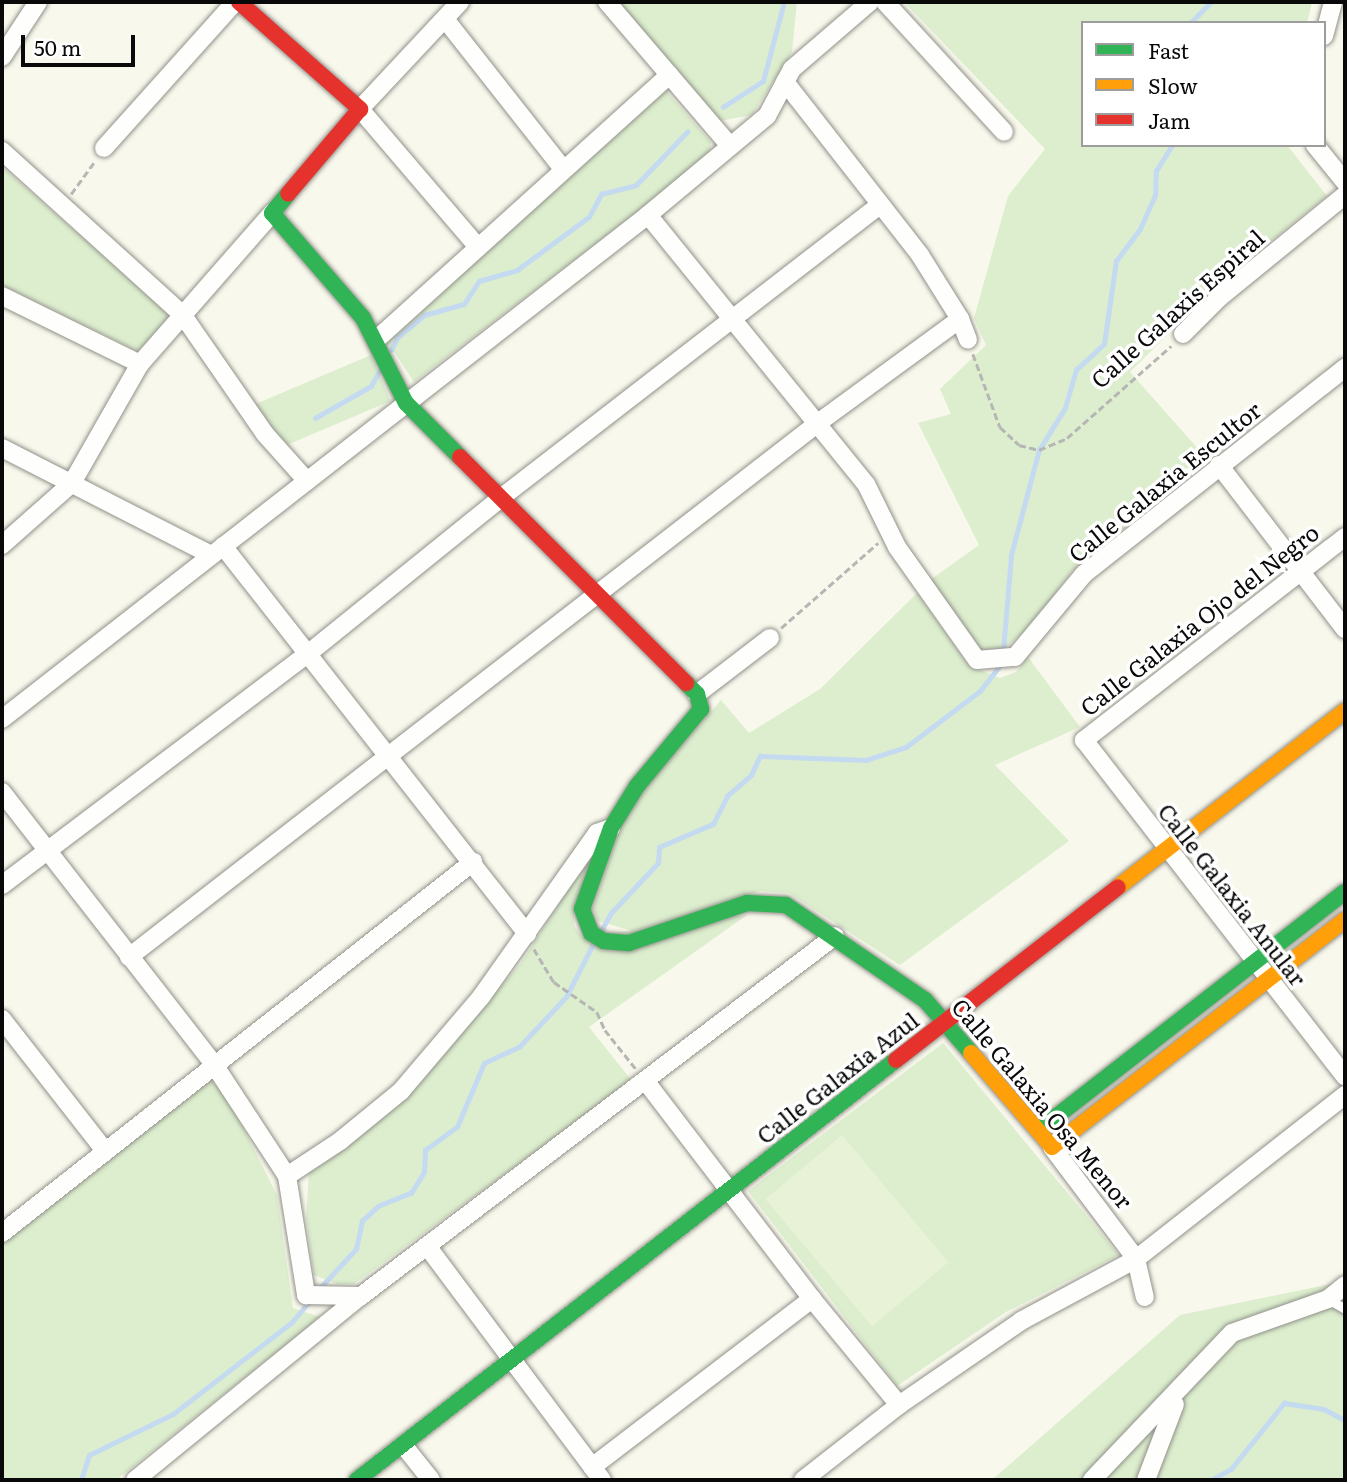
<!DOCTYPE html>
<style>
body{margin:0}
#map{position:relative;width:1347px;height:1482px;overflow:hidden;background:#f9f8ec;font-family:Literata,serif}
div>[style]{position:absolute}
.green>*{inset:0;background:#dceecd;transform-origin:0 0}
.pitch>*{inset:0;background:#e7f2d7;transform-origin:0 0}
.stream>*{height:4.5px;margin:-2.25px;padding:0 2.25px;transform-origin:2.25px;border-radius:2.25px;background:#c4daf1}
.path>*{height:2.5px;margin-top:-1.25px;transform-origin:0;background:repeating-linear-gradient(90deg,#b6b6b4 0 7px,transparent 0 10.5px)}
.roads{filter:drop-shadow(0 0 2px #91918b) drop-shadow(0 0 2px #91918b)}
.lane>*{height:9px;margin:-4.5px;padding:0 4.5px;transform-origin:4.5px;border-radius:4.5px;background:#fefefc}
.street>*{height:18px;margin:-9px;padding:0 9px;transform-origin:9px;border-radius:9px;background:#fefefc}
.fast>*{height:16px;margin:-8px;padding:0 8px;transform-origin:8px;border-radius:8px;background:#30b455}
.slow>*{height:16px;margin:-8px;padding:0 8px;transform-origin:8px;border-radius:8px;background:#ff9f0a}
.jam>*{height:16px;margin:-8px;padding:0 8px;transform-origin:8px;border-radius:8px;background:#e5322d}
span{translate:-50% -50%;white-space:nowrap;text-align:center;line-height:1.15;-webkit-text-stroke:7px #fff;paint-order:stroke}
.street-label{font-size:23px;color:#090909}
.frame{position:absolute;inset:0;border:4px solid #090909;pointer-events:none}
.legend{position:absolute;left:1081px;top:21px;width:245px;height:126px;box-sizing:border-box;background:#fff;border:2px solid #9d9d9d;margin:0;padding:9px 12px;list-style:none;font-size:21px;color:#090909}
.legend li{display:flex;align-items:center;gap:14px;height:35px}
.legend b{width:35px;border:2px solid #9d9d9d}
.scale{position:absolute;left:21px;top:35px;width:114px;height:32px;box-sizing:border-box;border:4px solid #090909;border-top:0;padding-left:9px;font-size:21px;line-height:24px;white-space:nowrap;color:#090909;-webkit-text-stroke:5px #fff;paint-order:stroke}
</style>
<div id="map">
<div class="green">
<div style="clip-path:polygon(619px 2px,797px 2px,792px 52px,752px 115px,719px 121px)"></div>
<div style="clip-path:polygon(904px 2px,1312px 2px,1307px 23px,1083px 23px,1083px 145px,1287px 145px,1327px 196px,1222px 280px,1130px 372px,1208px 460px,1072px 571px,1030px 627px,1001px 651px,979px 652px,930px 580px,979px 545px,918px 423px,951px 414px,940px 389px,986px 345px,974px 318px,1008px 196px,1045px 149px)"></div>
<div style="clip-path:polygon(666px 91px,711px 142px,710px 156px,414px 382px,387px 341px)"></div>
<div style="clip-path:polygon(2px 167px,170px 315px,140px 352px,2px 285px)"></div>
<div style="left:371px;top:355px;width:50px;height:126px;rotate:67deg"></div>
<div style="clip-path:polygon(917px 593px,968px 665px,1000px 678px,1016px 672px,1028px 657px,1080px 727px,995px 765px,1069px 841px,900px 965px,789px 893px,760px 891px,639px 933px,598px 921px,593px 908px,626px 811px,721px 700px,749px 733px,820px 689px)"></div>
<div style="clip-path:polygon(595px 847px,574px 907px,574px 925px,582px 937px,747px 915px,589px 1027px,632px 1081px,354px 1284px,337px 1284px,314px 1275px,306px 1218px,309px 1172px,407px 1096px,521px 963px)"></div>
<div style="clip-path:polygon(943px 1043px,1119px 1255px,1006px 1312px,897px 1386px,748px 1191px)"></div>
<div style="clip-path:polygon(209px 1078px,229px 1100px,277px 1195px,293px 1308px,320px 1317px,116px 1480px,2px 1480px,2px 1241px)"></div>
<div style="clip-path:polygon(1345px 1281px,1345px 1480px,992px 1480px,1180px 1315px)"></div>
</div>
<div class="pitch">
<div style="left:842px;top:1135px;width:166px;height:100px;rotate:50deg"></div>
</div>
<div class="stream">
<div style="left:1190px;top:23px;width:30px;rotate:-45deg"></div>
<div style="left:723px;top:107px;width:48px;rotate:-33deg"></div>
<div style="left:763px;top:81px;width:82px;rotate:-75.1deg"></div>
<div style="left:391px;top:350px;width:13px;rotate:-63deg"></div>
<div style="left:397px;top:338px;width:35px;rotate:-40deg"></div>
<div style="left:424px;top:315px;width:41px;rotate:-15.4deg"></div>
<div style="left:464px;top:304px;width:27px;rotate:-57deg"></div>
<div style="left:479px;top:281px;width:40px;rotate:-16deg"></div>
<div style="left:517px;top:270px;width:89px;rotate:-36.4deg"></div>
<div style="left:589px;top:217px;width:26px;rotate:-62deg"></div>
<div style="left:601px;top:194px;width:36px;rotate:-14deg"></div>
<div style="left:636px;top:185px;width:74px;rotate:-46.1deg"></div>
<div style="left:315px;top:418px;width:64px;rotate:-29.7deg"></div>
<div style="left:371px;top:386px;width:18px;rotate:-61deg"></div>
<div style="left:1003px;top:651px;width:96px;rotate:-85.2deg"></div>
<div style="left:1011px;top:555px;width:109px;rotate:-75.1deg"></div>
<div style="left:1039px;top:450px;width:49px;rotate:-58.2deg"></div>
<div style="left:1065px;top:408px;width:40px;rotate:-74deg"></div>
<div style="left:1076px;top:370px;width:38px;rotate:-43deg"></div>
<div style="left:1104px;top:344px;width:84px;rotate:-81.8deg"></div>
<div style="left:1116px;top:261px;width:40px;rotate:-53deg"></div>
<div style="left:1140px;top:229px;width:36px;rotate:-66deg"></div>
<div style="left:1155px;top:196px;width:25px;rotate:-88deg"></div>
<div style="left:1156px;top:171px;width:31px;rotate:-58deg"></div>
<div style="left:601px;top:931px;width:21px;rotate:-61deg"></div>
<div style="left:611px;top:913px;width:69px;rotate:-46.8deg"></div>
<div style="left:658px;top:863px;width:16px;rotate:-86deg"></div>
<div style="left:659px;top:847px;width:59px;rotate:-23.1deg"></div>
<div style="left:713px;top:824px;width:31px;rotate:-63deg"></div>
<div style="left:727px;top:796px;width:32px;rotate:-41deg"></div>
<div style="left:751px;top:775px;width:21px;rotate:-65deg"></div>
<div style="left:760px;top:756px;width:106px;rotate:2.2deg"></div>
<div style="left:866px;top:760px;width:42px;rotate:-18deg"></div>
<div style="left:906px;top:747px;width:93px;rotate:-37.1deg"></div>
<div style="left:980px;top:691px;width:34px;rotate:-52deg"></div>
<div style="left:318px;top:1290px;width:56px;rotate:-47.2deg"></div>
<div style="left:356px;top:1249px;width:29px;rotate:-78deg"></div>
<div style="left:362px;top:1221px;width:22px;rotate:-43deg"></div>
<div style="left:378px;top:1206px;width:35px;rotate:-22deg"></div>
<div style="left:411px;top:1193px;width:25px;rotate:-58deg"></div>
<div style="left:424px;top:1172px;width:22px;rotate:-87deg"></div>
<div style="left:425px;top:1150px;width:39px;rotate:-36deg"></div>
<div style="left:457px;top:1127px;width:69px;rotate:-67.1deg"></div>
<div style="left:484px;top:1063px;width:38px;rotate:-25deg"></div>
<div style="left:519px;top:1047px;width:69px;rotate:-46.8deg"></div>
<div style="left:566px;top:997px;width:59px;rotate:-63deg"></div>
<div style="left:81px;top:1480px;width:26px;rotate:-72deg"></div>
<div style="left:89px;top:1455px;width:93px;rotate:-26deg"></div>
<div style="left:173px;top:1414px;width:150px;rotate:-37.7deg"></div>
<div style="left:292px;top:1322px;width:30px;rotate:-50deg"></div>
<div style="left:1211px;top:1480px;width:23px;rotate:-29deg"></div>
<div style="left:1231px;top:1469px;width:85px;rotate:-51.2deg"></div>
<div style="left:1284px;top:1403px;width:40px;rotate:8.5deg"></div>
<div style="left:1324px;top:1409px;width:24px;rotate:28deg"></div>
</div>
<div class="path">
<div style="left:71px;top:194px;width:39px;rotate:-54deg"></div>
<div style="left:973px;top:354px;width:78px;rotate:69.7deg"></div>
<div style="left:1000px;top:427px;width:26px;rotate:43deg"></div>
<div style="left:1019px;top:445px;width:21px;rotate:14deg"></div>
<div style="left:1039px;top:450px;width:30px;rotate:-23deg"></div>
<div style="left:1067px;top:438px;width:139px;rotate:-41.5deg"></div>
<div style="left:781px;top:628px;width:129px;rotate:-41.2deg"></div>
<div style="left:534px;top:949px;width:39px;rotate:59deg"></div>
<div style="left:554px;top:982px;width:52px;rotate:34.9deg"></div>
<div style="left:597px;top:1012px;width:20px;rotate:66deg"></div>
<div style="left:605px;top:1030px;width:50px;rotate:51.5deg"></div>
</div>
<div class="roads">
<div class="lane">
<div style="left:1328px;top:1299px;width:20px;rotate:30deg"></div>
</div>
<div class="street">
<div style="left:460px;top:2px;width:146px;rotate:133.1deg"></div>
<div style="left:360px;top:109px;width:180px;rotate:49.5deg"></div>
<div style="left:607px;top:2px;width:188px;rotate:49.5deg"></div>
<div style="left:885px;top:2px;width:176px;rotate:47.5deg"></div>
<div style="left:445px;top:19px;width:192px;rotate:51.8deg"></div>
<div style="left:1324px;top:36px;width:35px;rotate:-75deg"></div>
<div style="left:2px;top:57px;width:66px;rotate:-56.8deg"></div>
<div style="left:785px;top:82px;width:219px;rotate:52deg"></div>
<div style="left:920px;top:255px;width:75px;rotate:58deg"></div>
<div style="left:960px;top:319px;width:22px;rotate:69deg"></div>
<div style="left:1315px;top:145px;width:48px;rotate:51deg"></div>
<div style="left:104px;top:148px;width:196px;rotate:-48.1deg"></div>
<div style="left:2px;top:151px;width:243px;rotate:42.2deg"></div>
<div style="left:182px;top:314px;width:146px;rotate:55.3deg"></div>
<div style="left:265px;top:434px;width:63px;rotate:48.2deg"></div>
<div style="left:648px;top:215px;width:346px;rotate:51deg"></div>
<div style="left:866px;top:484px;width:70px;rotate:63.8deg"></div>
<div style="left:897px;top:547px;width:138px;rotate:54.7deg"></div>
<div style="left:977px;top:660px;width:38px;rotate:-5deg"></div>
<div style="left:1015px;top:657px;width:108px;rotate:-50.3deg"></div>
<div style="left:1084px;top:574px;width:333px;rotate:-38.3deg"></div>
<div style="left:2px;top:296px;width:154px;rotate:26.2deg"></div>
<div style="left:1183px;top:334px;width:52px;rotate:-45deg"></div>
<div style="left:1220px;top:297px;width:161px;rotate:-39.2deg"></div>
<div style="left:377px;top:339px;width:394px;rotate:-42.1deg"></div>
<div style="left:2px;top:448px;width:235px;rotate:27.1deg"></div>
<div style="left:1219px;top:465px;width:207px;rotate:52.5deg"></div>
<div style="left:1345px;top:537px;width:331px;rotate:142.1deg"></div>
<div style="left:1084px;top:740px;width:426px;rotate:52.2deg"></div>
<div style="left:2px;top:545px;width:94px;rotate:-41.5deg"></div>
<div style="left:72px;top:483px;width:137px;rotate:-60.3deg"></div>
<div style="left:140px;top:364px;width:201px;rotate:-48.8deg"></div>
<div style="left:223px;top:546px;width:493px;rotate:51.9deg"></div>
<div style="left:697px;top:694px;width:92px;rotate:-37.5deg"></div>
<div style="left:2px;top:719px;width:819px;rotate:-37.96deg"></div>
<div style="left:648px;top:215px;width:155px;rotate:-39.8deg"></div>
<div style="left:767px;top:116px;width:53px;rotate:-62deg"></div>
<div style="left:792px;top:69px;width:103px;rotate:-40.7deg"></div>
<div style="left:2px;top:792px;width:347px;rotate:52.1deg"></div>
<div style="left:215px;top:1066px;width:131px;rotate:56.8deg"></div>
<div style="left:287px;top:1176px;width:121px;rotate:80.9deg"></div>
<div style="left:306px;top:1295px;width:55px;rotate:1deg"></div>
<div style="left:2px;top:885px;width:386px;rotate:-37.1deg"></div>
<div style="left:310px;top:652px;width:247px;rotate:-38.9deg"></div>
<div style="left:502px;top:497px;width:478px;rotate:-37.7deg"></div>
<div style="left:129px;top:957px;width:872px;rotate:-37.78deg"></div>
<div style="left:818px;top:423px;width:176px;rotate:-36.2deg"></div>
<div style="left:2px;top:1019px;width:167px;rotate:52deg"></div>
<div style="left:647px;top:1083px;width:272px;rotate:52.6deg"></div>
<div style="left:812px;top:1299px;width:137px;rotate:50.6deg"></div>
<div style="left:1052px;top:1147px;width:140px;rotate:53.1deg"></div>
<div style="left:1136px;top:1259px;width:39px;rotate:77deg"></div>
<div style="left:287px;top:1176px;width:64px;rotate:-33.4deg"></div>
<div style="left:340px;top:1141px;width:79px;rotate:-39.3deg"></div>
<div style="left:401px;top:1091px;width:123px;rotate:-49.6deg"></div>
<div style="left:481px;top:997px;width:201px;rotate:-54.7deg"></div>
<div style="left:597px;top:833px;width:15px;rotate:-20deg"></div>
<div style="left:2px;top:1233px;width:600px;rotate:-38.23deg"></div>
<div style="left:427px;top:1246px;width:292px;rotate:53.2deg"></div>
<div style="left:404px;top:1446px;width:43px;rotate:51.5deg"></div>
<div style="left:592px;top:1467px;width:277px;rotate:-37.4deg"></div>
<div style="left:135px;top:1480px;width:291px;rotate:-39.2deg"></div>
<div style="left:361px;top:1296px;width:595px;rotate:-37.22deg"></div>
<div style="left:803px;top:1480px;width:122px;rotate:-38deg"></div>
<div style="left:899px;top:1405px;width:148px;rotate:-34.5deg"></div>
<div style="left:1021px;top:1321px;width:131px;rotate:-28.3deg"></div>
<div style="left:1136px;top:1259px;width:266px;rotate:-38.1deg"></div>
<div style="left:1092px;top:1480px;width:203px;rotate:-46.4deg"></div>
<div style="left:1232px;top:1333px;width:102px;rotate:-19.5deg"></div>
<div style="left:1328px;top:1299px;width:22px;rotate:-39deg"></div>
<div style="left:1146px;top:1480px;width:81px;rotate:-69.1deg"></div>
</div>
<div class="fast">
<div style="left:288px;top:194px;width:25px;rotate:130deg"></div>
<div style="left:272px;top:213px;width:139px;rotate:49.1deg"></div>
<div style="left:363px;top:318px;width:95px;rotate:63.2deg"></div>
<div style="left:406px;top:403px;width:76px;rotate:45deg"></div>
<div style="left:686px;top:683px;width:16px;rotate:45deg"></div>
<div style="left:697px;top:694px;width:16px;rotate:75deg"></div>
<div style="left:701px;top:709px;width:100px;rotate:129.7deg"></div>
<div style="left:637px;top:786px;width:49px;rotate:121.8deg"></div>
<div style="left:611px;top:828px;width:86px;rotate:109.7deg"></div>
<div style="left:582px;top:909px;width:26px;rotate:69deg"></div>
<div style="left:591px;top:933px;width:15px;rotate:32deg"></div>
<div style="left:604px;top:941px;width:25px;rotate:5deg"></div>
<div style="left:629px;top:943px;width:125px;rotate:-18.7deg"></div>
<div style="left:747px;top:903px;width:39px;rotate:3deg"></div>
<div style="left:786px;top:905px;width:168px;rotate:34.4deg"></div>
<div style="left:925px;top:1000px;width:70px;rotate:49deg"></div>
<div style="left:1039px;top:1130px;width:388px;rotate:-37.9deg"></div>
<div style="left:357px;top:1480px;width:683px;rotate:-37.93deg"></div>
</div>
<div class="slow">
<div style="left:1118px;top:887px;width:287px;rotate:-37.8deg"></div>
<div style="left:971px;top:1053px;width:124px;rotate:49.2deg"></div>
<div style="left:1052px;top:1147px;width:371px;rotate:-37.8deg"></div>
</div>
<div class="jam">
<div style="left:239px;top:2px;width:162px;rotate:41.5deg"></div>
<div style="left:360px;top:109px;width:111px;rotate:130.3deg"></div>
<div style="left:460px;top:457px;width:320px;rotate:45deg"></div>
<div style="left:896px;top:1060px;width:281px;rotate:-37.9deg"></div>
</div>
</div>
<div class="street-label">
<span style="left:1177px;top:308px;rotate:-42deg">Calle Galaxis Espiral</span>
<span style="left:1164px;top:481px;rotate:-39deg">Calle Galaxia Escultor</span>
<span style="left:1199px;top:619px;rotate:-38deg">Calle Galaxia Ojo del Negro</span>
<span style="left:1233px;top:894px;rotate:52deg">Calle Galaxia Anular</span>
<span style="left:837px;top:1077px;rotate:-38deg">Calle Galaxia Azul</span>
<span style="left:1043px;top:1103px;rotate:50deg">Calle Galaxia Osa Menor</span>
</div>
<div class="frame"></div>
<ul class="legend">
<li><b style="height:9px;background:#30b455"></b>Fast</li>
<li><b style="height:9px;background:#ff9f0a"></b>Slow</li>
<li><b style="height:9px;background:#e5322d"></b>Jam</li>
</ul>
<div class="scale">50 m</div>
</div>
